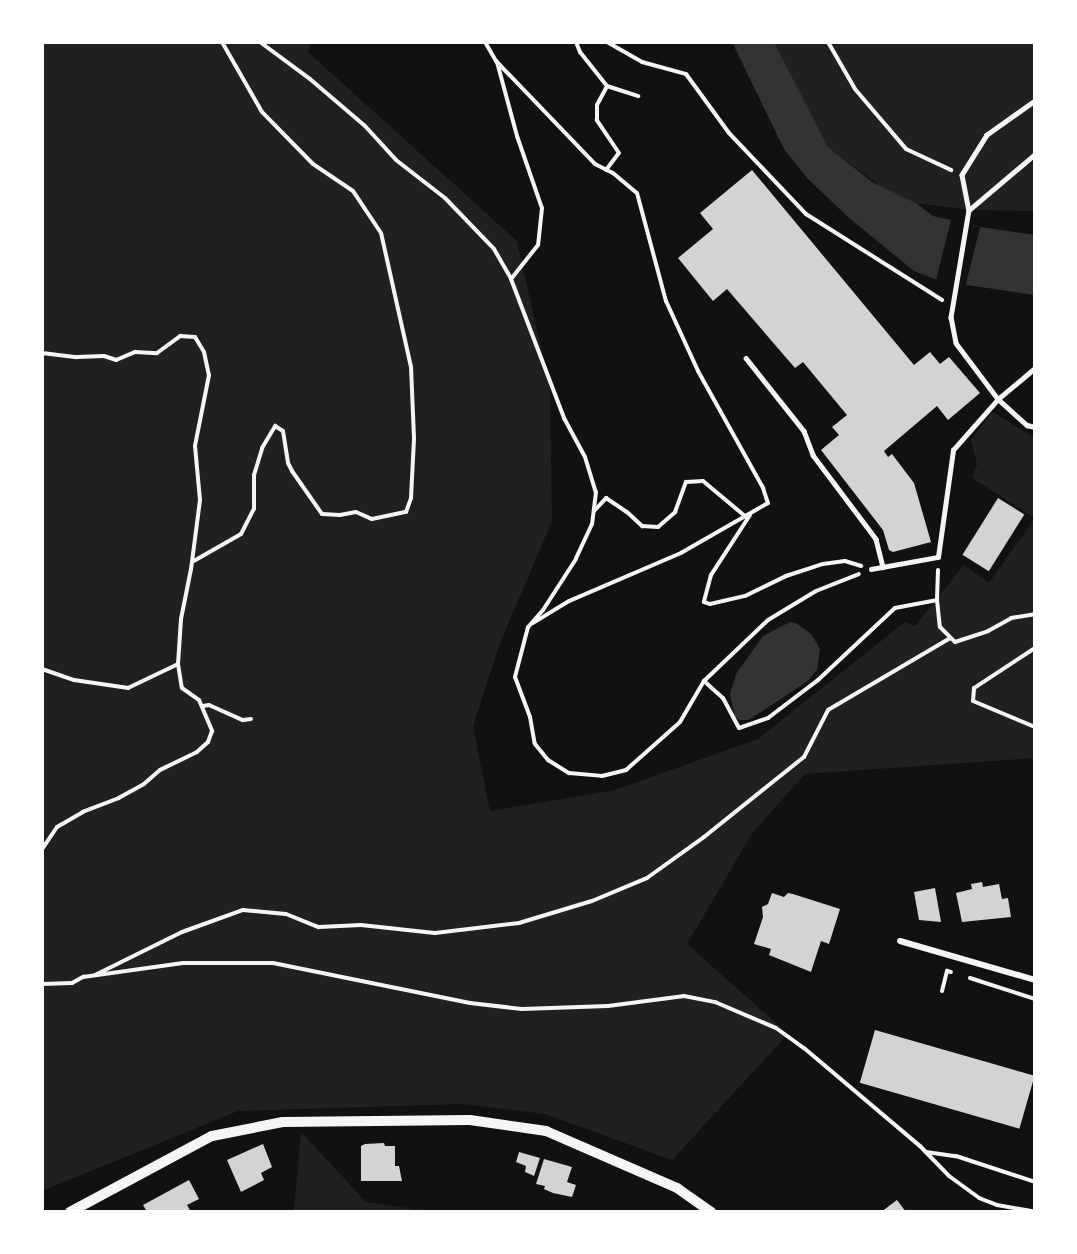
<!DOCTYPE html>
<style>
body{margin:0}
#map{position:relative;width:1077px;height:1254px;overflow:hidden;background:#111;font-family:Barlow,sans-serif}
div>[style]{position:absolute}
.green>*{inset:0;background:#202020}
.water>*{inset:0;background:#333}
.pier>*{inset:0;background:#111;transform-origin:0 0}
.building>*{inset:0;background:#d3d3d3;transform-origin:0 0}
.path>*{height:4px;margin:-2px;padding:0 2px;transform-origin:2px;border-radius:2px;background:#f5f5f5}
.service>*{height:4.5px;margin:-2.25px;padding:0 2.25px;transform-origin:2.25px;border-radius:2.25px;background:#f5f5f5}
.minor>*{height:6px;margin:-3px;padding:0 3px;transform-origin:3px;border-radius:3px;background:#f5f5f5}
.tertiary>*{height:10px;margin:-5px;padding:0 5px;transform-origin:5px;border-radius:5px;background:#f5f5f5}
span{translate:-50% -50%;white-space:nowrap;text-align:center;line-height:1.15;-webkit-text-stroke:4.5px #fff;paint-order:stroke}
.frame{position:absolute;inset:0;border:44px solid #fff;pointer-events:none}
</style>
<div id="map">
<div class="green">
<div style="clip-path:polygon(42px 42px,311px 42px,308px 52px,517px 241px,550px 389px,552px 521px,500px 643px,473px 726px,490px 811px,615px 790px,758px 739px,905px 622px,915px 626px,964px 565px,989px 583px,1035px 518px,972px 478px,977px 465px,971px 439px,993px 412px,1035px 438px,1035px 758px,805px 774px,753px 832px,687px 944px,788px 1034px,672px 1160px,545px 1114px,462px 1104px,238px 1111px,42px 1191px)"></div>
<div style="clip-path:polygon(774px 42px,1035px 42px,1035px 211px,969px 210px,916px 203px,880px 186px,828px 147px)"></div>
<div style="clip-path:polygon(301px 1132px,366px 1202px,435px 1212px,294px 1212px)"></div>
</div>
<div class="water">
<div style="clip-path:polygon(732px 42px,774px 42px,828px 147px,872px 182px,916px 203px,933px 216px,980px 227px,1035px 235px,1035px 295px,940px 281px,914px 271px,848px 217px,807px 178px,784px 149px)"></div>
<div style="clip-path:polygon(790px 622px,796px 623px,811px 634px,820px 649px,817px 670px,808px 681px,764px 710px,748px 720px,740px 720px,735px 717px,730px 694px,736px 674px,763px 636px)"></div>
</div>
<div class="pier">
<div style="left:951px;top:220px;width:30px;height:65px;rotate:14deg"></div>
</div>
<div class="building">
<div style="clip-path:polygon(752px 170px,914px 365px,930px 352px,940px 364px,949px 357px,980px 393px,948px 420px,937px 406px,884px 451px,888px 457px,892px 454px,914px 483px,931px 542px,893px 552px,889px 550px,883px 530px,821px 450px,839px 435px,832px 427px,847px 415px,803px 362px,795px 368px,727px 289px,713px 301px,678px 258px,713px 229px,700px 213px)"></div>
<div style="left:998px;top:498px;width:31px;height:67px;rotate:32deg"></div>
<div style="clip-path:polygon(982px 882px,983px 887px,999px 884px,1002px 899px,1008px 898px,1011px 917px,962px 922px,956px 893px,972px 889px,971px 884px)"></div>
<div style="clip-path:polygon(935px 888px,941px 922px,919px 920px,914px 892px)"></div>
<div style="clip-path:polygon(772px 893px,784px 897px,788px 893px,793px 894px,840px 909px,829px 944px,821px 941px,811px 972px,769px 955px,771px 949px,754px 944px,763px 917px,762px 907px,768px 904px)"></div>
<div style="left:875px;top:1030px;width:166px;height:55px;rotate:16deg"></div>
<div style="clip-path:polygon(384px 1143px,385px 1146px,395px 1146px,395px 1166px,399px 1166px,402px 1181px,361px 1181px,361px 1146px,365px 1144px)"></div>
<div style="clip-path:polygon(263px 1144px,272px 1167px,261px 1173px,264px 1180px,241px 1192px,227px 1160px)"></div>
<div style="clip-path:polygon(519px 1152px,540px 1158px,534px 1176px,525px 1172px,526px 1166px,516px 1162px)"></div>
<div style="clip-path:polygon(544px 1159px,572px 1167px,567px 1182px,576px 1185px,572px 1197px,553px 1193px,544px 1189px,545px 1186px,536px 1184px)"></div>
<div style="clip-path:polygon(189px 1180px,199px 1199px,187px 1205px,191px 1212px,141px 1212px,146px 1210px,143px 1205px)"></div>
<div style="clip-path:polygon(897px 1200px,906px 1212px,881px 1212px)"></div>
</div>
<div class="path">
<div style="left:260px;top:42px;width:62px;rotate:36.5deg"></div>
<div style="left:310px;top:79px;width:72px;rotate:40.5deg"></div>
<div style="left:365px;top:126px;width:46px;rotate:47.6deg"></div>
<div style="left:396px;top:160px;width:62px;rotate:37.8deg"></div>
<div style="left:445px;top:198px;width:71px;rotate:46.1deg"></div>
<div style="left:494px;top:249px;width:34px;rotate:60deg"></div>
<div style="left:511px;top:279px;width:149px;rotate:69.1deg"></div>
<div style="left:564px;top:418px;width:44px;rotate:61.7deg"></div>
<div style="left:585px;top:457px;width:37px;rotate:73deg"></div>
<div style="left:596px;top:492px;width:32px;rotate:97deg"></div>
<div style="left:592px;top:524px;width:38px;rotate:115deg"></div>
<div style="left:576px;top:559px;width:61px;rotate:122.9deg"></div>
<div style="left:543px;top:610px;width:23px;rotate:131deg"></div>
<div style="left:528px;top:627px;width:52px;rotate:104.6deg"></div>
<div style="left:515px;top:677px;width:43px;rotate:69.4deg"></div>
<div style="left:530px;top:717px;width:27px;rotate:80deg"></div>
<div style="left:535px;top:744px;width:21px;rotate:51deg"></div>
<div style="left:548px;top:760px;width:25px;rotate:32deg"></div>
<div style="left:569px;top:773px;width:33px;rotate:5deg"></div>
<div style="left:602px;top:776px;width:25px;rotate:-14deg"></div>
<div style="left:626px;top:770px;width:72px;rotate:-41.6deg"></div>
<div style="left:680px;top:722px;width:48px;rotate:-59.7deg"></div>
<div style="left:704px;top:681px;width:88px;rotate:-43.6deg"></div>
<div style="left:768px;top:620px;width:56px;rotate:-31.1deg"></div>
<div style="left:816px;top:591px;width:46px;rotate:-21.6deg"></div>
<div style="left:485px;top:42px;width:22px;rotate:60deg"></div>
<div style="left:496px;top:61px;width:143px;rotate:46.1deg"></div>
<div style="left:595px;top:164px;width:20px;rotate:27deg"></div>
<div style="left:613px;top:173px;width:31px;rotate:40deg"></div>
<div style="left:637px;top:193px;width:112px;rotate:75deg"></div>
<div style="left:666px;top:301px;width:77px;rotate:65.4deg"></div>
<div style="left:698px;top:371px;width:134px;rotate:60.9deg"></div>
<div style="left:763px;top:488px;width:16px;rotate:72deg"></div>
<div style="left:768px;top:503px;width:100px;rotate:150.1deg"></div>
<div style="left:681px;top:553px;width:122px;rotate:156.8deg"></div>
<div style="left:569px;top:601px;width:42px;rotate:148.6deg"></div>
<div style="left:576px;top:42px;width:11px;rotate:68deg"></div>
<div style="left:580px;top:52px;width:43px;rotate:51.5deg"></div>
<div style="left:607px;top:42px;width:40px;rotate:29.7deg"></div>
<div style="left:642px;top:62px;width:46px;rotate:15.3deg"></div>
<div style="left:686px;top:74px;width:73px;rotate:53.9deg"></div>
<div style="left:729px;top:133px;width:112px;rotate:46.5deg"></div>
<div style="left:806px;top:214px;width:161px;rotate:32.3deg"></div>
<div style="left:828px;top:42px;width:54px;rotate:60.1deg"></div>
<div style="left:855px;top:89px;width:79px;rotate:49.6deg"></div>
<div style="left:906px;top:149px;width:50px;rotate:25deg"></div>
<div style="left:497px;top:62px;width:77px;rotate:74.9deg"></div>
<div style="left:517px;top:136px;width:76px;rotate:70.9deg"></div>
<div style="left:542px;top:208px;width:37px;rotate:96deg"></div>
<div style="left:538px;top:245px;width:43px;rotate:128.5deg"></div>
<div style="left:606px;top:170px;width:21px;rotate:-53deg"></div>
<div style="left:619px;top:153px;width:40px;rotate:-124deg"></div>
<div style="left:597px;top:120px;width:15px;rotate:-90deg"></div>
<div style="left:597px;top:105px;width:21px;rotate:-62deg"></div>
<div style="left:607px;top:86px;width:33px;rotate:18deg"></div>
<div style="left:42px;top:353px;width:35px;rotate:7deg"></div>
<div style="left:77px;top:357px;width:27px;rotate:-2deg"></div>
<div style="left:104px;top:356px;width:13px;rotate:18deg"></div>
<div style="left:116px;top:360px;width:21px;rotate:-23deg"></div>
<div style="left:135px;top:352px;width:22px;rotate:3deg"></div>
<div style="left:157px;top:353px;width:29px;rotate:-36deg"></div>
<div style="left:180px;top:336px;width:15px;rotate:4deg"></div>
<div style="left:195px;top:337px;width:17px;rotate:59deg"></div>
<div style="left:204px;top:352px;width:24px;rotate:78deg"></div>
<div style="left:209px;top:375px;width:72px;rotate:101.2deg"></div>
<div style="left:195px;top:446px;width:54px;rotate:84.7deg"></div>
<div style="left:200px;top:500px;width:70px;rotate:97.4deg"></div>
<div style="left:191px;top:569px;width:51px;rotate:101.3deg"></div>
<div style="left:181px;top:619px;width:45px;rotate:93.8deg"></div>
<div style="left:178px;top:664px;width:24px;rotate:81deg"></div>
<div style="left:182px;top:688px;width:21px;rotate:35deg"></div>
<div style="left:199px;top:700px;width:34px;rotate:67deg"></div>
<div style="left:212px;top:731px;width:12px;rotate:110deg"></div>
<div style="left:208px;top:742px;width:15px;rotate:138deg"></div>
<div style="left:197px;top:752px;width:41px;rotate:154.1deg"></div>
<div style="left:160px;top:770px;width:21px;rotate:139deg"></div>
<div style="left:144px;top:784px;width:29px;rotate:151deg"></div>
<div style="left:119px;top:798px;width:39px;rotate:159deg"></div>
<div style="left:83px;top:812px;width:30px;rotate:150deg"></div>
<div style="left:57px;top:827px;width:27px;rotate:124deg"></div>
<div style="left:594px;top:511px;width:18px;rotate:-47deg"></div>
<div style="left:606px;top:498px;width:25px;rotate:34deg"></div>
<div style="left:627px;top:512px;width:21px;rotate:43deg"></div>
<div style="left:642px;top:526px;width:16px;rotate:4deg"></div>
<div style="left:658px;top:527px;width:23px;rotate:-41deg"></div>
<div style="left:675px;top:512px;width:32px;rotate:-70deg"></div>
<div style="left:686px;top:482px;width:17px;rotate:-3deg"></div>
<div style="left:703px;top:481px;width:56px;rotate:39.9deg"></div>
<div style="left:750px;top:515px;width:72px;rotate:123deg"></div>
<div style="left:711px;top:575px;width:28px;rotate:105deg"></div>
<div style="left:704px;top:602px;width:6px;rotate:18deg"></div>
<div style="left:710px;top:604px;width:36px;rotate:-13deg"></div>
<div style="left:745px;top:596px;width:46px;rotate:-26deg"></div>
<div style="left:786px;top:576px;width:39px;rotate:-18deg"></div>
<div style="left:823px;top:564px;width:22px;rotate:-8deg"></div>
<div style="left:845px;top:561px;width:17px;rotate:17deg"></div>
<div style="left:192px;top:562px;width:56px;rotate:-29.7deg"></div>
<div style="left:241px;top:534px;width:28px;rotate:-63deg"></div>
<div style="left:254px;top:509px;width:34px;rotate:-90deg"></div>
<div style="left:254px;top:475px;width:28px;rotate:-73deg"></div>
<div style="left:262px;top:448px;width:26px;rotate:-59deg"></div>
<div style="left:275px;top:426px;width:9px;rotate:32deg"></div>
<div style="left:283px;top:431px;width:32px;rotate:81deg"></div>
<div style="left:288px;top:463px;width:9px;rotate:63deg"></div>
<div style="left:292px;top:471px;width:52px;rotate:55.1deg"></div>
<div style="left:322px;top:514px;width:18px;rotate:3deg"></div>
<div style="left:340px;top:515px;width:16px;rotate:-11deg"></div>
<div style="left:356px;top:512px;width:17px;rotate:24deg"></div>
<div style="left:372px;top:519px;width:35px;rotate:-12deg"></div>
<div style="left:406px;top:512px;width:15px;rotate:-70deg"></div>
<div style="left:411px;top:498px;width:60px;rotate:-87.1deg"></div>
<div style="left:414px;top:438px;width:71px;rotate:-92.4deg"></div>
<div style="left:411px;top:367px;width:137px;rotate:-102.6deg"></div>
<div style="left:381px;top:233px;width:50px;rotate:-123.7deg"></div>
<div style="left:353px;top:191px;width:48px;rotate:-146deg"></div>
<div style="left:313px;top:164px;width:73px;rotate:-134.4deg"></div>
<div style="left:262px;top:112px;width:81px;rotate:-119.7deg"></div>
<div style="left:938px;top:570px;width:30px;rotate:92deg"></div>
<div style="left:937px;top:600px;width:27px;rotate:84deg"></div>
<div style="left:940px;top:627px;width:21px;rotate:45deg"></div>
<div style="left:955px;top:642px;width:35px;rotate:-18deg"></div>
<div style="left:988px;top:631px;width:26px;rotate:-29deg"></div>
<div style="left:1011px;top:618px;width:24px;rotate:-9deg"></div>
<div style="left:1035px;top:648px;width:73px;rotate:146.7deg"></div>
<div style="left:974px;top:688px;width:13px;rotate:94deg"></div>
<div style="left:973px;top:701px;width:67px;rotate:22.8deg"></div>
<div style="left:42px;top:669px;width:34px;rotate:19deg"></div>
<div style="left:74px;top:680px;width:55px;rotate:8.4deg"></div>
<div style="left:128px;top:688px;width:55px;rotate:-25.6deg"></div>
<div style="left:704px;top:681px;width:25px;rotate:42deg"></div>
<div style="left:723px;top:698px;width:34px;rotate:62deg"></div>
<div style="left:739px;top:728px;width:31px;rotate:-19deg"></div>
<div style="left:768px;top:718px;width:63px;rotate:-37.2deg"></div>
<div style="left:818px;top:680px;width:105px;rotate:-43.1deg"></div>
<div style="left:895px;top:608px;width:43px;rotate:-10.8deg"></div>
<div style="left:203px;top:706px;width:6px;rotate:-9deg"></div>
<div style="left:209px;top:705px;width:37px;rotate:24deg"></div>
<div style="left:243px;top:720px;width:8px;rotate:-7deg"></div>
<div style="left:95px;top:975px;width:97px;rotate:-26.3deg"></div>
<div style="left:182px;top:932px;width:65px;rotate:-19.8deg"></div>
<div style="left:243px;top:910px;width:43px;rotate:5.3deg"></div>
<div style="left:286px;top:914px;width:35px;rotate:22deg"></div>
<div style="left:319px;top:927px;width:42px;rotate:-2.7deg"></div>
<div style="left:361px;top:925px;width:74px;rotate:6.2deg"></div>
<div style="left:435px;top:933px;width:85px;rotate:-6.8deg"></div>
<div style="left:519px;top:923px;width:76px;rotate:-16.8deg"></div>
<div style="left:592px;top:901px;width:60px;rotate:-22.7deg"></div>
<div style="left:647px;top:878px;width:70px;rotate:-35.7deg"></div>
<div style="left:704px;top:837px;width:128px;rotate:-38.7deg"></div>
<div style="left:804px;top:757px;width:53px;rotate:-62.9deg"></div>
<div style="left:828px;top:710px;width:142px;rotate:-30.5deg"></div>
<div style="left:970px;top:978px;width:68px;rotate:17.9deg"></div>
<div style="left:42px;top:984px;width:30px;rotate:-2deg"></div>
<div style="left:72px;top:983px;width:13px;rotate:-29deg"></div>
<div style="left:83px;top:977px;width:101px;rotate:-8deg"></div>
<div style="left:183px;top:963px;width:90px"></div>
<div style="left:273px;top:963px;width:201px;rotate:11.5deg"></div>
<div style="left:470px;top:1003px;width:52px;rotate:6.6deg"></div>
<div style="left:522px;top:1009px;width:86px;rotate:-2deg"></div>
<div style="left:608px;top:1006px;width:77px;rotate:-7.5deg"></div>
<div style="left:684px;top:996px;width:32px;rotate:11deg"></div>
<div style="left:715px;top:1002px;width:66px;rotate:23.1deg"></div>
<div style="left:776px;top:1028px;width:34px;rotate:36deg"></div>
<div style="left:804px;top:1048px;width:152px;rotate:40.2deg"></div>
<div style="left:920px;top:1146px;width:42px;rotate:46deg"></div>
<div style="left:949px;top:1176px;width:37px;rotate:36deg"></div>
<div style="left:979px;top:1198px;width:19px;rotate:21deg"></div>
<div style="left:997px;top:1205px;width:39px;rotate:10deg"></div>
<div style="left:942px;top:991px;width:21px;rotate:-76deg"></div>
<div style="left:947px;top:971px;width:4px;rotate:14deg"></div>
<div style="left:926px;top:1152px;width:30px;rotate:8deg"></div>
<div style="left:956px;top:1156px;width:83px;rotate:18.2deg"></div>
</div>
<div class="service">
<div style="left:1035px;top:101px;width:59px;rotate:144.7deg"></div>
<div style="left:987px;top:135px;width:47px;rotate:122deg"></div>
<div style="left:962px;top:175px;width:36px;rotate:79deg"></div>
<div style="left:969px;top:210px;width:109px;rotate:99.5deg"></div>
<div style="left:951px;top:317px;width:26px;rotate:79deg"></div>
<div style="left:956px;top:343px;width:70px;rotate:53.1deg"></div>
<div style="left:998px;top:399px;width:39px;rotate:42deg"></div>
<div style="left:1027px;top:425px;width:8px;rotate:14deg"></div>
<div style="left:969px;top:210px;width:87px;rotate:-40.3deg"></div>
<div style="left:746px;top:358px;width:93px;rotate:51.5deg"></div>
<div style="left:804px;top:431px;width:26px;rotate:69deg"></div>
<div style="left:813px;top:455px;width:105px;rotate:53.1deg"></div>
<div style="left:876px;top:539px;width:29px;rotate:76deg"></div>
<div style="left:871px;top:569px;width:68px;rotate:-10.2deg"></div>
<div style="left:938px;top:557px;width:108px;rotate:-82deg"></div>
<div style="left:953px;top:450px;width:68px;rotate:-48.6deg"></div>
<div style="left:998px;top:399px;width:48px;rotate:-40deg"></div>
</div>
<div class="minor">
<div style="left:900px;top:941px;width:141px;rotate:16.1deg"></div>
</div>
<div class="tertiary">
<div style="left:70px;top:1212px;width:161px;rotate:-28.2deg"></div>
<div style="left:212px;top:1136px;width:72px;rotate:-11.2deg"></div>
<div style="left:283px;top:1122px;width:187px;rotate:-0.6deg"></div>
<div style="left:470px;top:1120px;width:77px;rotate:8.2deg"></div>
<div style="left:546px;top:1131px;width:143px;rotate:23.5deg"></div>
<div style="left:677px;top:1188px;width:42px;rotate:35.2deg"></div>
</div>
<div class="frame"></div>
</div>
